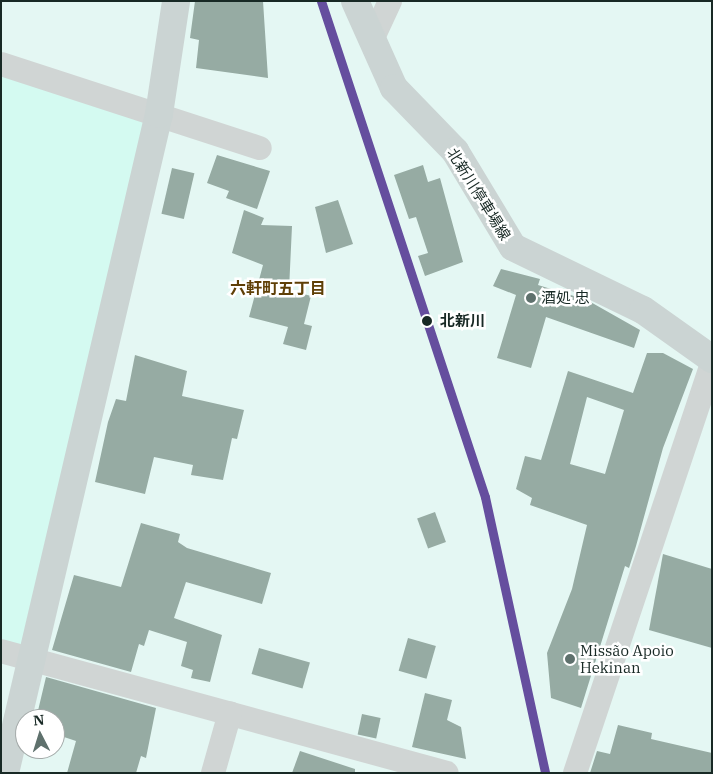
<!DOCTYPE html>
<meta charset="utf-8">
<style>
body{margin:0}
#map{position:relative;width:713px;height:774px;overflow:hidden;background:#e4f7f3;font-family:"IBM Plex Serif","Noto Sans JP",serif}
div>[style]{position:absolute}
.built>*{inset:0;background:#d4faf1}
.building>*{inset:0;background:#96aba3;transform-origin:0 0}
.street>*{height:24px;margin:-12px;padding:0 12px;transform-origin:12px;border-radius:12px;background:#d0d5d4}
.secondary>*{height:28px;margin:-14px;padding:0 14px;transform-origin:14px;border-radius:14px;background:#cbd4d3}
.rail-1>*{height:9px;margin:-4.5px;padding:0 4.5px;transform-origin:4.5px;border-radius:4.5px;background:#654e9e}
.dots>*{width:14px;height:14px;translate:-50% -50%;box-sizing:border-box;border:2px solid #fff;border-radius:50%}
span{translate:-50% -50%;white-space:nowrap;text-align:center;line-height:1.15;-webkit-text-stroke:5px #fff;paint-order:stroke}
.street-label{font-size:15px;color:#182925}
.poi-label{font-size:15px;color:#182925}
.left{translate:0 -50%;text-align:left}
.stop-label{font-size:15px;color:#182925;font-weight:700}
.neighbourhood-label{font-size:16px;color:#5f3f06;font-weight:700}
.frame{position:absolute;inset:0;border:2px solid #182925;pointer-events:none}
.north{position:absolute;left:15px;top:709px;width:50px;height:50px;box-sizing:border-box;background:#fff;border:1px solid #a3a9a8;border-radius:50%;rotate:355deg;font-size:14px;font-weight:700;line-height:20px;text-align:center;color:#182925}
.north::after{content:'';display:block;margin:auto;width:18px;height:22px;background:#5f716d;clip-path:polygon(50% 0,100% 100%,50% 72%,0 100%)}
</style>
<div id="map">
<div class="built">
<div style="clip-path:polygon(1px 64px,159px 114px,34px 659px,1px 651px)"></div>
</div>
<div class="building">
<div style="clip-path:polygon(195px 1px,263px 1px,268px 78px,196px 68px,199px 40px,190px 38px)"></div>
<div style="clip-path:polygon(217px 155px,270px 171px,257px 209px,226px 198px,229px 191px,207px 183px)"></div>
<div style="clip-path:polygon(423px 165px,428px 182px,440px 178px,463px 262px,425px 276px,418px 256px,428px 253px,416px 217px,409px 219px,394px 175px)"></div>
<div style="left:172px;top:168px;width:23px;height:47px;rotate:13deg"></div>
<div style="clip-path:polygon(338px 200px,353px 244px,326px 253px,315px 207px)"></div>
<div style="clip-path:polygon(244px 210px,264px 218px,261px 225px,292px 226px,289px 290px,311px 296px,304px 324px,312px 326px,306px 350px,283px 344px,288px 327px,249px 317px,263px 265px,232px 253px)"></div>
<div style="clip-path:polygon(501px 269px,540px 279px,538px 285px,587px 300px,640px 330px,634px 348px,546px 317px,531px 368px,497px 358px,516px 295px,493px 286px)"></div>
<div style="clip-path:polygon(evenodd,647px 353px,663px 353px,693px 369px,663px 448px,636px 546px,629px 568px,625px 566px,581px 708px,551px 698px,547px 653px,572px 589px,587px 525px,530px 505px,532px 498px,516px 489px,525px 456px,541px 460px,568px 371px,633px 393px,647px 353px,587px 397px,624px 410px,605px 474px,570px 464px,587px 397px)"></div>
<div style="clip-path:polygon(135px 355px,187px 371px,182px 396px,244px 410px,237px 439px,232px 438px,223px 480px,191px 475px,193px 465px,154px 457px,145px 494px,95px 482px,108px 422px,116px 399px,126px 401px)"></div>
<div style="left:435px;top:512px;width:32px;height:19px;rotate:70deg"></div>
<div style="clip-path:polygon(141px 523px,180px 534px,178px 542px,187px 548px,271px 573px,262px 604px,186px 582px,174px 618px,222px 635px,210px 682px,191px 678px,193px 670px,181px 666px,187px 642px,149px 630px,144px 646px,139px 644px,131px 672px,52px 650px,74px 575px,121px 587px)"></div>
<div style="clip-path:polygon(663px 554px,712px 569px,712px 648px,649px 630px)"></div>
<div style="left:408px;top:638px;width:29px;height:34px;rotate:16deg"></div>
<div style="left:259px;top:648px;width:53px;height:27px;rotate:16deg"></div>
<div style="clip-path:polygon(46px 677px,156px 708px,146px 758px,141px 756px,136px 773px,67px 773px,76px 741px,55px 734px,55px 719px,36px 719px)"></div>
<div style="clip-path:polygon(425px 693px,452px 700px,447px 720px,461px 727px,466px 759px,412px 747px)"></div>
<div style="left:362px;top:714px;width:19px;height:21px;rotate:12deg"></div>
<div style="clip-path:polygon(618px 725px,652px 733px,651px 739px,712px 753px,712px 773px,590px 773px,597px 751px,610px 754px)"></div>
<div style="clip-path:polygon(300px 751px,355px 769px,355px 773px,292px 773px)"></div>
</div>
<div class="street">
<div style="left:372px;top:40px;width:43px;rotate:-65.2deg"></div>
<div style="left:1px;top:64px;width:272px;rotate:18deg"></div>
<div style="left:1px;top:651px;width:462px;rotate:15.3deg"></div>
<div style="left:213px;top:773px;width:62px;rotate:-74.2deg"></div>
<div style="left:575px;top:773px;width:432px;rotate:-71.5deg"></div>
</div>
<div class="secondary">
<div style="left:355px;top:1px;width:95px;rotate:65.9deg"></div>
<div style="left:394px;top:88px;width:88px;rotate:45.9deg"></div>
<div style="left:455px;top:151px;width:112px;rotate:58.9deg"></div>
<div style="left:513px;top:247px;width:144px;rotate:25.9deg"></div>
<div style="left:643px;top:310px;width:85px;rotate:35.4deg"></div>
<div style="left:5px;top:773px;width:677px;rotate:-76.85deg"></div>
<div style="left:159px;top:114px;width:114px;rotate:-81.4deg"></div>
</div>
<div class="rail-1">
<div style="left:321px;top:1px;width:522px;rotate:71.7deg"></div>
<div style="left:485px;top:497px;width:282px;rotate:77.7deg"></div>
</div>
<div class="dots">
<div style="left:531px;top:298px;background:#5f716d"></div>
<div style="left:427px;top:321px;background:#182925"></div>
<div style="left:570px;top:659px;background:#5f716d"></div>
</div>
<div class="street-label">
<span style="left:479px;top:194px;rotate:58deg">北新川停車場線</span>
</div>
<div class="poi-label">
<span class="left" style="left:541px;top:298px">酒処 忠</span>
<span class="left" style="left:580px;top:659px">Missão Apoio<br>Hekinan</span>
</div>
<div class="stop-label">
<span class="left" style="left:440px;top:321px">北新川</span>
</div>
<div class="neighbourhood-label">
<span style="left:278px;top:288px">六軒町五丁目</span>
</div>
<div class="frame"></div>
<div class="north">N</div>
</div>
